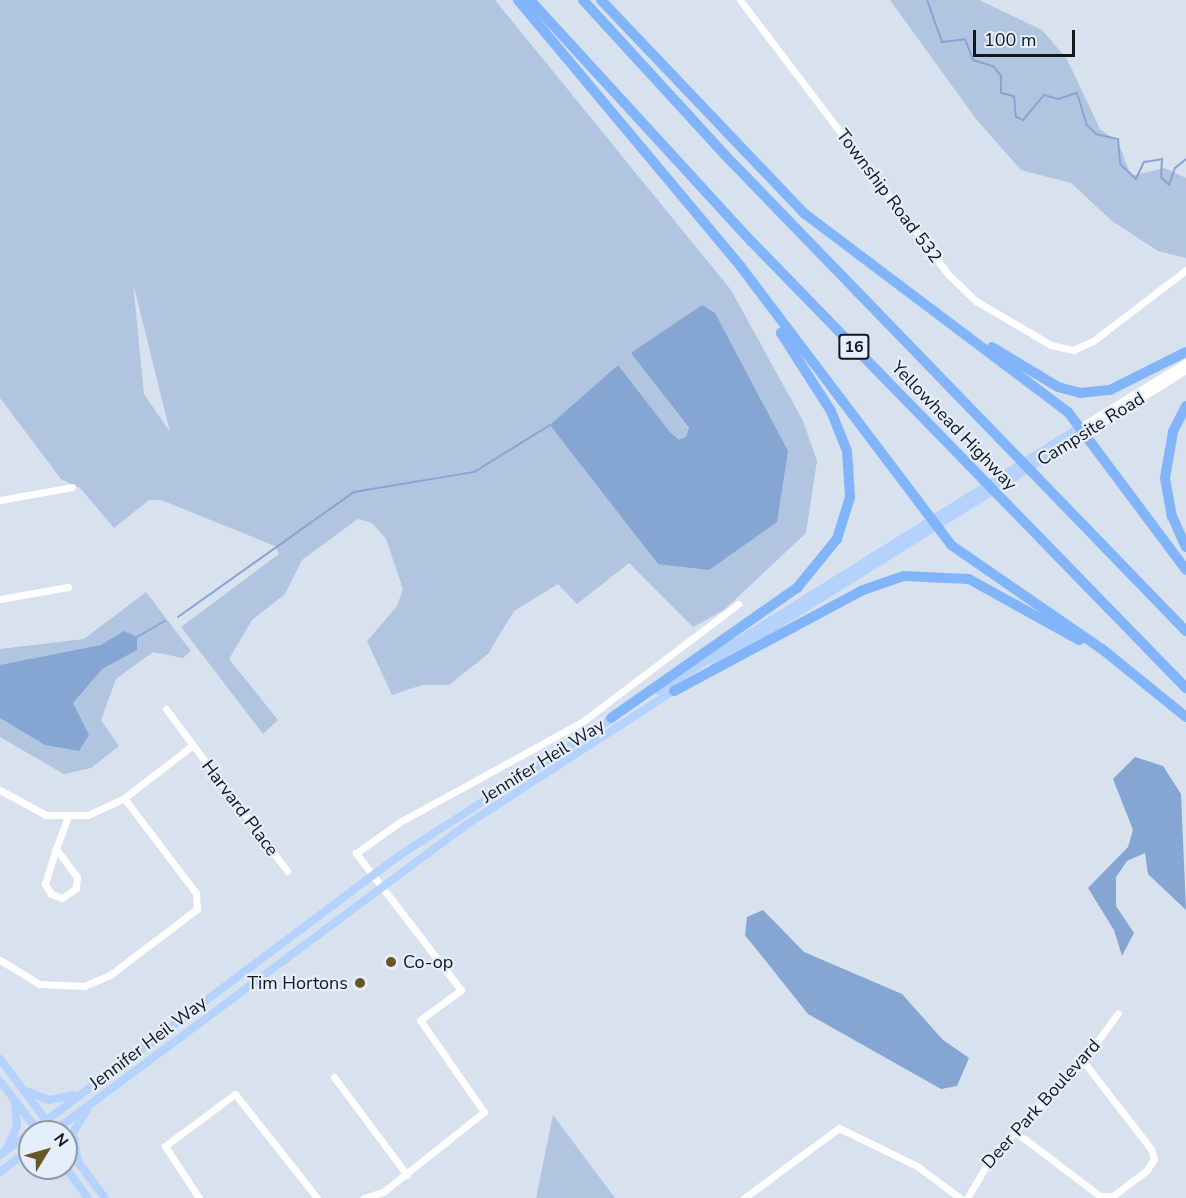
<!DOCTYPE html>
<style>
body{margin:0}
#map{position:relative;width:1186px;height:1198px;overflow:hidden;background:#d8e1ee;font-family:"Nunito Sans",sans-serif}
div>[style]{position:absolute}
.green>*{inset:0;background:#b1c5e1}
.water>*{inset:0;background:#85a5d3}
.stream>*{height:2px;margin:-1px;padding:0 1px;transform-origin:1px;border-radius:1px;background:#85a5d3}
.minor>*{height:7px;margin:-3.5px;padding:0 3.5px;transform-origin:3.5px;border-radius:3.5px;background:#fff}
.major>*{height:8px;margin:-4px;padding:0 4px;transform-origin:4px;border-radius:4px;background:#b4d2fc}
.highway>*{height:10px;margin:-5px;padding:0 5px;transform-origin:5px;border-radius:5px;background:#82b4fa}
.dots>*{width:16px;height:16px;translate:-50% -50%;box-sizing:border-box;border:3px solid #e5eefb;border-radius:50%}
span{translate:-50% -50%;white-space:nowrap;text-align:center;line-height:1.15;-webkit-text-stroke:4.5px #e5eefb;paint-order:stroke}
.shield-label span{padding:2px 4px;background:#e5eefb;border:2px solid;border-radius:4px;-webkit-text-stroke-width:0}
.shield-label{font-size:16px;color:#13161a;font-weight:700}
.street-label{font-size:18px;color:#13161a}
.poi-label{font-size:18px;color:#13161a}
.left{translate:0 -50%;text-align:left}
.right{translate:-100% -50%;text-align:right}
.north{position:absolute;left:18px;top:1120px;width:60px;height:60px;box-sizing:border-box;background:#e5eefb;border:2px solid #9198a1;border-radius:50%;rotate:53deg;font-size:16px;font-weight:700;line-height:24px;text-align:center;color:#13161a}
.north::after{content:'';display:block;margin:auto;width:21px;height:27px;background:#6a5625;clip-path:polygon(50% 0,100% 100%,50% 72%,0 100%)}
.scale{position:absolute;left:973px;top:30px;width:102px;height:27px;box-sizing:border-box;border:3px solid #13161a;border-top:0;padding-left:8px;font-size:18px;line-height:21px;white-space:nowrap;color:#13161a;-webkit-text-stroke:4px #e5eefb;paint-order:stroke}
</style>
<div id="map">
<div class="green">
<div style="clip-path:polygon(evenodd,0 0,495px 0,731px 290px,803px 421px,817px 461px,806px 533px,724px 610px,693px 627px,629px 563px,577px 604px,558px 584px,514px 611px,488px 654px,449px 685px,422px 685px,392px 695px,367px 641px,397px 606px,403px 589px,386px 539px,372px 523px,358px 519px,302px 560px,285px 594px,252px 620px,229px 659px,278px 720px,263px 734px,181px 627px,279px 554px,275px 546px,161px 500px,149px 500px,114px 528px,80px 488px,61px 479px,0 398px,0 0,133px 282px,133px 283px,170px 432px,144px 394px,133px 282px,0 0,632px 353px,777px 522px,658px 564px,557px 430px,618px 365px,670px 432px,679px 441px,686px 435px,689px 429px,632px 353px)"></div>
<div style="clip-path:polygon(890px 0,979px 0,1042px 30px,1067px 59px,1100px 129px,1118px 142px,1131px 176px,1164px 168px,1186px 178px,1186px 258px,1158px 251px,1112px 221px,1071px 183px,1021px 170px,976px 119px)"></div>
<div style="clip-path:polygon(146px 592px,191px 651px,183px 658px,153px 652px,116px 679px,101px 720px,119px 746px,91px 768px,64px 774px,0 737px,0 649px,84px 639px)"></div>
<div style="clip-path:polygon(553px 1115px,615px 1198px,536px 1198px)"></div>
</div>
<div class="water">
<div style="clip-path:polygon(702px 305px,715px 313px,788px 451px,777px 522px,709px 570px,658px 564px,550px 425px,618px 365px,670px 432px,679px 440px,686px 436px,689px 428px,631px 353px)"></div>
<div style="clip-path:polygon(124px 631px,137px 637px,137px 650px,102px 669px,73px 703px,89px 735px,79px 751px,45px 745px,0 718px,0 665px,101px 645px)"></div>
<div style="clip-path:polygon(1135px 757px,1163px 766px,1181px 794px,1186px 910px,1148px 874px,1145px 853px,1127px 861px,1116px 877px,1116px 906px,1134px 933px,1122px 956px,1114px 930px,1088px 888px,1128px 847px,1133px 830px,1113px 779px)"></div>
<div style="clip-path:polygon(763px 910px,804px 952px,902px 994px,943px 1040px,969px 1058px,957px 1086px,941px 1089px,808px 1014px,745px 935px,747px 917px)"></div>
</div>
<div class="stream">
<div style="left:927px;top:0;width:45px;rotate:70.3deg"></div>
<div style="left:942px;top:42px;width:23px;rotate:-7deg"></div>
<div style="left:965px;top:39px;width:22px;rotate:69deg"></div>
<div style="left:973px;top:60px;width:21px;rotate:17deg"></div>
<div style="left:993px;top:66px;width:13px;rotate:51deg"></div>
<div style="left:1001px;top:76px;width:17px;rotate:90deg"></div>
<div style="left:1001px;top:93px;width:13px;rotate:13deg"></div>
<div style="left:1014px;top:96px;width:21px;rotate:85deg"></div>
<div style="left:1016px;top:117px;width:8px;rotate:23deg"></div>
<div style="left:1023px;top:120px;width:33px;rotate:-50deg"></div>
<div style="left:1044px;top:95px;width:15px;rotate:16deg"></div>
<div style="left:1058px;top:99px;width:20px;rotate:-18deg"></div>
<div style="left:1077px;top:93px;width:34px;rotate:73deg"></div>
<div style="left:1087px;top:125px;width:13px;rotate:45deg"></div>
<div style="left:1096px;top:134px;width:23px;rotate:13deg"></div>
<div style="left:1118px;top:139px;width:25px;rotate:85deg"></div>
<div style="left:1120px;top:164px;width:22px;rotate:43deg"></div>
<div style="left:1136px;top:179px;width:19px;rotate:-65deg"></div>
<div style="left:1144px;top:162px;width:18px;rotate:-9deg"></div>
<div style="left:1162px;top:159px;width:18px;rotate:93deg"></div>
<div style="left:1161px;top:177px;width:11px;rotate:45deg"></div>
<div style="left:1169px;top:185px;width:18px;rotate:-71deg"></div>
<div style="left:1175px;top:168px;width:14px;rotate:-39deg"></div>
<div style="left:178px;top:617px;width:216px;rotate:-35.4deg"></div>
<div style="left:354px;top:492px;width:122px;rotate:-9.5deg"></div>
<div style="left:474px;top:472px;width:89px;rotate:-31.7deg"></div>
<div style="left:137px;top:637px;width:32px;rotate:-30deg"></div>
</div>
<div class="minor">
<div style="left:740px;top:0;width:345px;rotate:52.8deg"></div>
<div style="left:949px;top:275px;width:37px;rotate:44deg"></div>
<div style="left:976px;top:301px;width:87px;rotate:30.4deg"></div>
<div style="left:1051px;top:345px;width:23px;rotate:13deg"></div>
<div style="left:1073px;top:350px;width:22px;rotate:-24deg"></div>
<div style="left:1093px;top:341px;width:117px;rotate:-37.4deg"></div>
<div style="left:1080px;top:427px;width:124px;rotate:-31.5deg"></div>
<div style="left:1085px;top:433px;width:119px;rotate:-32deg"></div>
<div style="left:0;top:500px;width:73px;rotate:-10.2deg"></div>
<div style="left:0;top:599px;width:69px;rotate:-10deg"></div>
<div style="left:166px;top:709px;width:202px;rotate:53.2deg"></div>
<div style="left:0;top:790px;width:52px;rotate:28.5deg"></div>
<div style="left:46px;top:815px;width:42px"></div>
<div style="left:88px;top:815px;width:40px;rotate:-25deg"></div>
<div style="left:124px;top:798px;width:87px;rotate:-37.5deg"></div>
<div style="left:56px;top:849px;width:35px;rotate:53deg"></div>
<div style="left:77px;top:877px;width:11px;rotate:95deg"></div>
<div style="left:76px;top:888px;width:17px;rotate:144deg"></div>
<div style="left:62px;top:898px;width:12px;rotate:-160deg"></div>
<div style="left:51px;top:894px;width:12px;rotate:-121deg"></div>
<div style="left:45px;top:884px;width:37px;rotate:-73deg"></div>
<div style="left:56px;top:849px;width:32px;rotate:-70deg"></div>
<div style="left:0;top:960px;width:46px;rotate:31.6deg"></div>
<div style="left:39px;top:984px;width:45px;rotate:2.5deg"></div>
<div style="left:84px;top:986px;width:28px;rotate:-23deg"></div>
<div style="left:110px;top:975px;width:109px;rotate:-37.2deg"></div>
<div style="left:197px;top:909px;width:16px;rotate:-94deg"></div>
<div style="left:196px;top:893px;width:119px;rotate:-127.2deg"></div>
<div style="left:334px;top:1077px;width:122px;rotate:53.3deg"></div>
<div style="left:1014px;top:1131px;width:108px;rotate:37.1deg"></div>
<div style="left:1100px;top:1196px;width:13px"></div>
<div style="left:1113px;top:1196px;width:43px;rotate:-37.4deg"></div>
<div style="left:1147px;top:1170px;width:13px;rotate:-58deg"></div>
<div style="left:1154px;top:1159px;width:10px;rotate:-107deg"></div>
<div style="left:1151px;top:1149px;width:111px;rotate:-127.7deg"></div>
<div style="left:199px;top:1198px;width:62px;rotate:-123.2deg"></div>
<div style="left:165px;top:1146px;width:87px;rotate:-36.6deg"></div>
<div style="left:235px;top:1094px;width:132px;rotate:51.7deg"></div>
<div style="left:364px;top:1198px;width:20px;rotate:-18deg"></div>
<div style="left:383px;top:1192px;width:129px;rotate:-38.4deg"></div>
<div style="left:484px;top:1112px;width:112px;rotate:-124.8deg"></div>
<div style="left:420px;top:1020px;width:51px;rotate:-36.2deg"></div>
<div style="left:461px;top:990px;width:173px;rotate:-127.5deg"></div>
<div style="left:356px;top:853px;width:54px;rotate:-35.2deg"></div>
<div style="left:400px;top:822px;width:208px;rotate:-28.8deg"></div>
<div style="left:582px;top:722px;width:196px;rotate:-37.1deg"></div>
<div style="left:744px;top:1198px;width:118px;rotate:-36.4deg"></div>
<div style="left:839px;top:1128px;width:87px;rotate:26deg"></div>
<div style="left:917px;top:1166px;width:54px;rotate:36.7deg"></div>
<div style="left:967px;top:1198px;width:52px;rotate:-59deg"></div>
<div style="left:994px;top:1153px;width:128px;rotate:-45.9deg"></div>
<div style="left:1083px;top:1061px;width:59px;rotate:-53.9deg"></div>
</div>
<div class="major">
<div style="left:714px;top:665px;width:438px;rotate:-32deg"></div>
<div style="left:658px;top:691px;width:498px;rotate:-32deg"></div>
<div style="left:0;top:1059px;width:91px;rotate:53deg"></div>
<div style="left:0;top:1081px;width:63px;rotate:52.8deg"></div>
<div style="left:26px;top:1091px;width:25px;rotate:21deg"></div>
<div style="left:49px;top:1100px;width:25px;rotate:-11deg"></div>
<div style="left:31px;top:1132px;width:461px;rotate:-36.9deg"></div>
<div style="left:400px;top:855px;width:257px;rotate:-32.8deg"></div>
<div style="left:53px;top:1132px;width:515px;rotate:-36.62deg"></div>
<div style="left:466px;top:825px;width:252px;rotate:-32.9deg"></div>
<div style="left:66px;top:1146px;width:65px;rotate:53.1deg"></div>
<div style="left:6px;top:1150px;width:26px;rotate:-65deg"></div>
<div style="left:17px;top:1126px;width:23px;rotate:-95deg"></div>
<div style="left:0;top:1155px;width:37px;rotate:-36deg"></div>
<div style="left:78px;top:1162px;width:29px;rotate:-100deg"></div>
<div style="left:73px;top:1133px;width:27px;rotate:-59deg"></div>
<div style="left:66px;top:1168px;width:37px;rotate:54deg"></div>
<div style="left:0;top:1172px;width:38px;rotate:-37deg"></div>
</div>
<div class="highway">
<div style="left:518px;top:0;width:348px;rotate:50.1deg"></div>
<div style="left:741px;top:267px;width:348px;rotate:52.9deg"></div>
<div style="left:951px;top:545px;width:183px;rotate:34.6deg"></div>
<div style="left:1102px;top:649px;width:108px;rotate:39deg"></div>
<div style="left:530px;top:0;width:327px;rotate:47.5deg"></div>
<div style="left:751px;top:241px;width:624px;rotate:45.78deg"></div>
<div style="left:583px;top:0;width:209px;rotate:47.5deg"></div>
<div style="left:724px;top:154px;width:664px;rotate:45.92deg"></div>
<div style="left:601px;top:0;width:296px;rotate:46.4deg"></div>
<div style="left:805px;top:214px;width:329px;rotate:37deg"></div>
<div style="left:1068px;top:412px;width:197px;rotate:53.2deg"></div>
<div style="left:992px;top:347px;width:77px;rotate:31.2deg"></div>
<div style="left:1058px;top:387px;width:23px;rotate:15deg"></div>
<div style="left:1080px;top:393px;width:30px;rotate:-6deg"></div>
<div style="left:1110px;top:390px;width:85px;rotate:-26.6deg"></div>
<div style="left:1186px;top:406px;width:29px;rotate:117deg"></div>
<div style="left:1173px;top:432px;width:47px;rotate:99.9deg"></div>
<div style="left:1165px;top:478px;width:39px;rotate:80deg"></div>
<div style="left:1172px;top:516px;width:34px;rotate:66deg"></div>
<div style="left:674px;top:691px;width:214px;rotate:-28.1deg"></div>
<div style="left:863px;top:590px;width:43px;rotate:-18.9deg"></div>
<div style="left:904px;top:576px;width:65px;rotate:2.6deg"></div>
<div style="left:969px;top:579px;width:126px;rotate:29deg"></div>
<div style="left:611px;top:718px;width:227px;rotate:-35deg"></div>
<div style="left:797px;top:588px;width:63px;rotate:-50.8deg"></div>
<div style="left:837px;top:539px;width:44px;rotate:-72.8deg"></div>
<div style="left:850px;top:497px;width:46px;rotate:-93.7deg"></div>
<div style="left:847px;top:451px;width:43px;rotate:-111.8deg"></div>
<div style="left:831px;top:411px;width:93px;rotate:-122.7deg"></div>
</div>
<div class="dots">
<div style="left:391px;top:962px;background:#6a5625"></div>
<div style="left:360px;top:983px;background:#6a5625"></div>
</div>
<div class="shield-label">
<span style="left:854px;top:347px">16</span>
</div>
<div class="street-label">
<span style="left:889px;top:196px;rotate:53deg">Township Road 532</span>
<span style="left:954px;top:426px;rotate:46deg">Yellowhead Highway</span>
<span style="left:1091px;top:429px;rotate:-32deg">Campsite Road</span>
<span style="left:543px;top:761px;rotate:-32deg">Jennifer Heil Way</span>
<span style="left:240px;top:808px;rotate:53deg">Harvard Place</span>
<span style="left:148px;top:1043px;rotate:-37deg">Jennifer Heil Way</span>
<span style="left:1041px;top:1104px;rotate:-48deg">Deer Park Boulevard</span>
</div>
<div class="poi-label">
<span class="left" style="left:403px;top:962px">Co-op</span>
<span class="right" style="left:348px;top:983px">Tim Hortons</span>
</div>
<div class="north">N</div>
<div class="scale">100 m</div>
</div>
